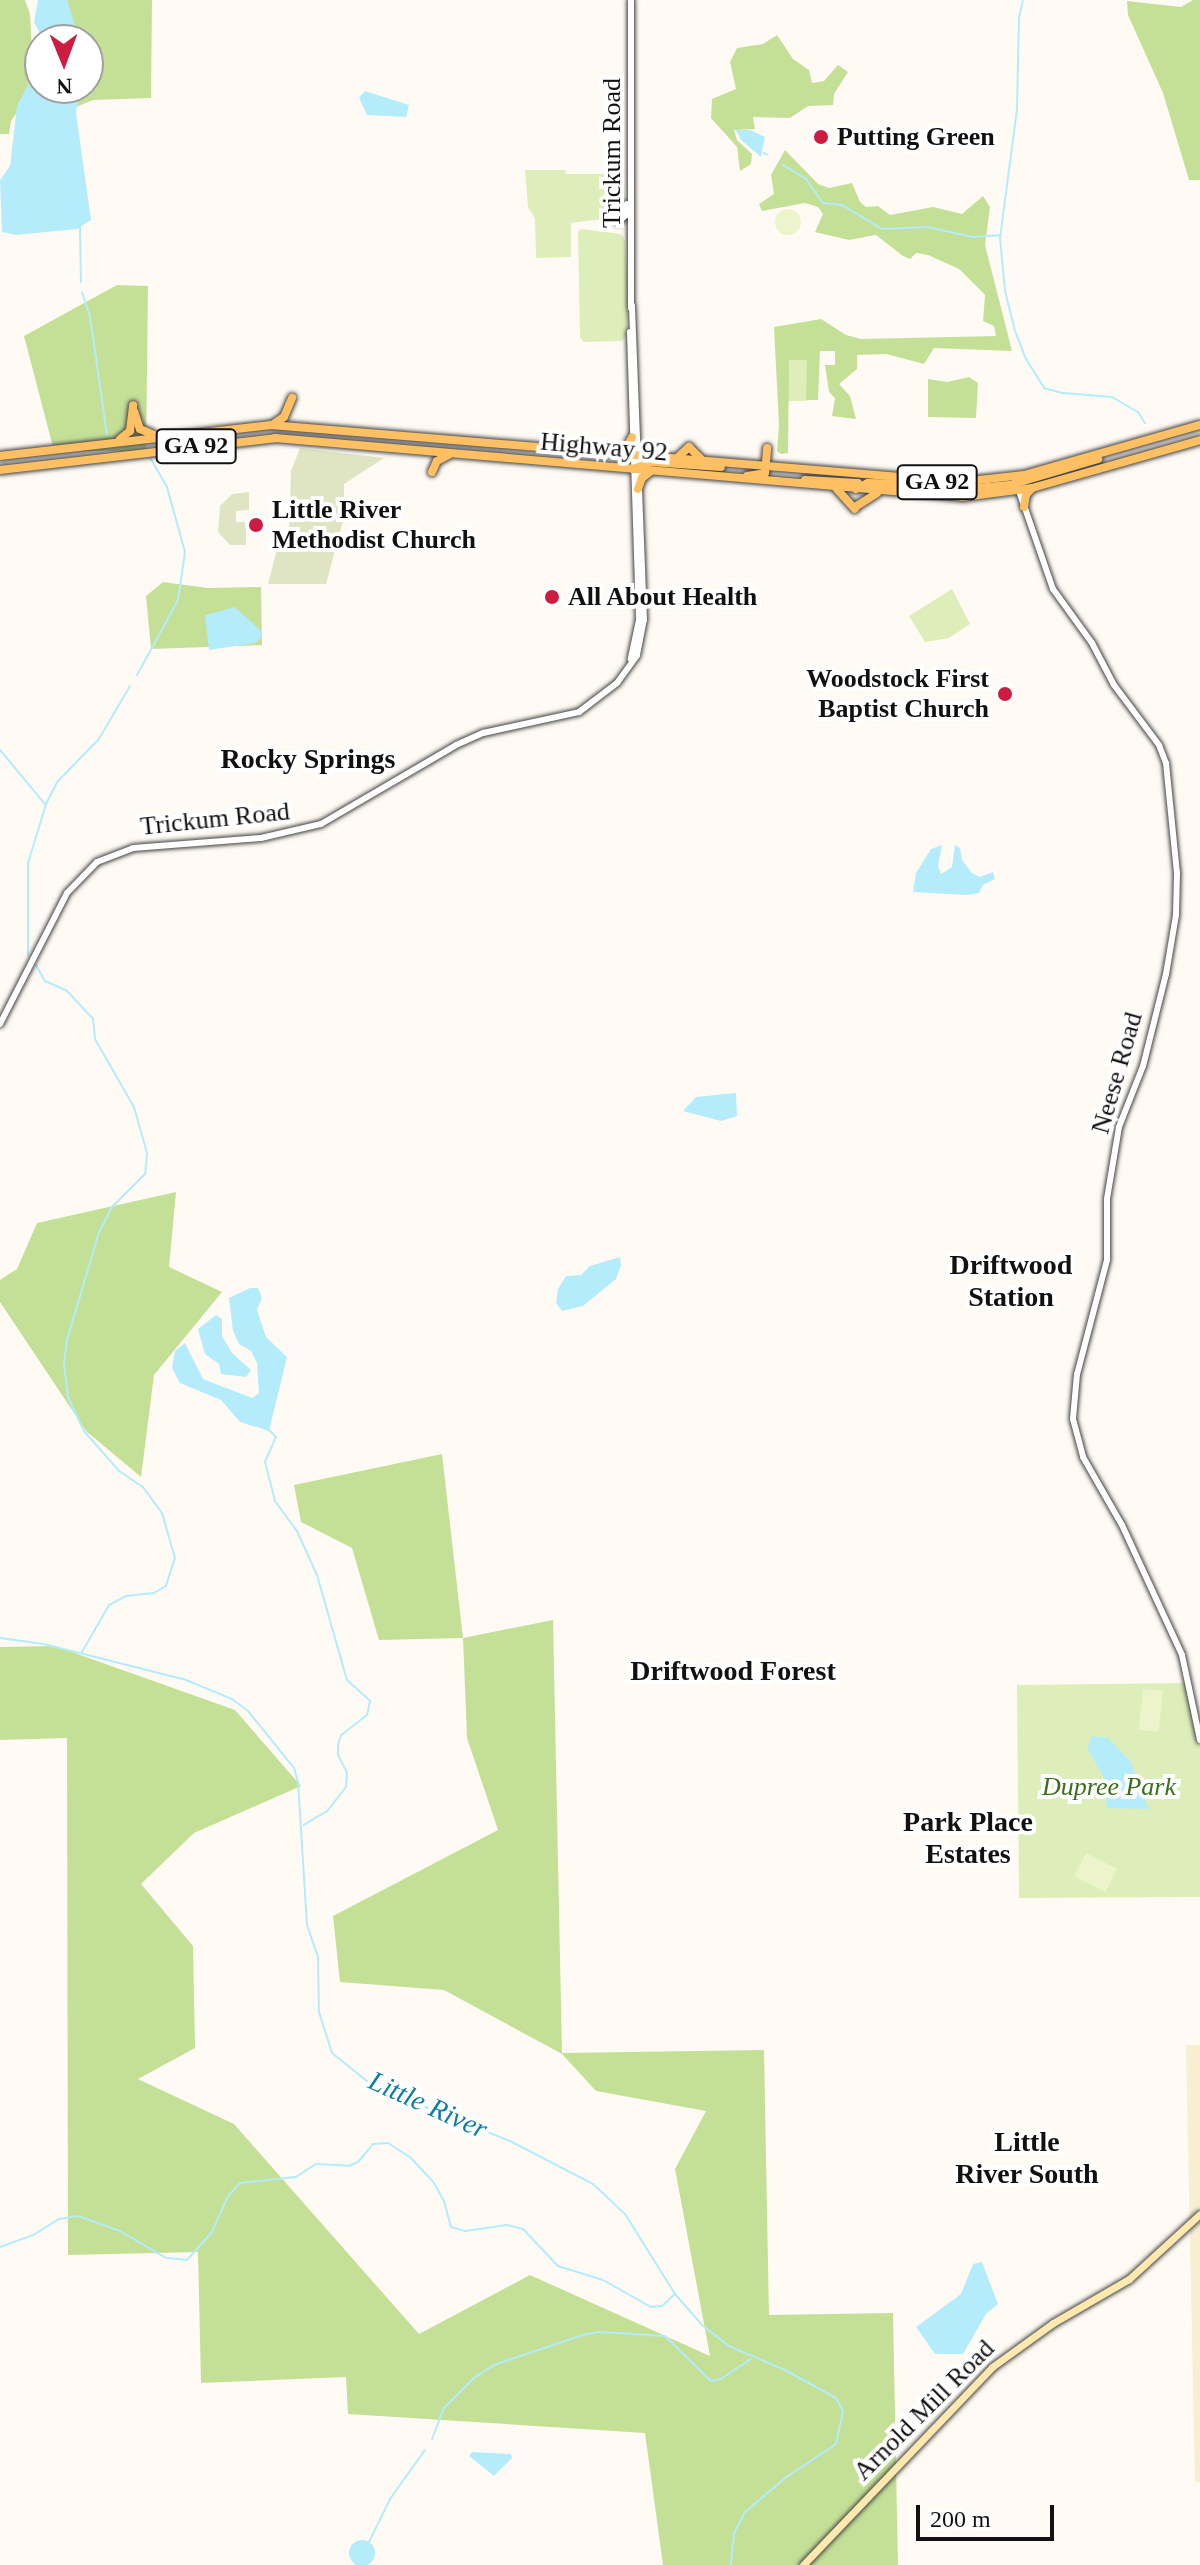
<!DOCTYPE html>
<style>
body{margin:0}
#map{position:relative;width:1200px;height:2565px;overflow:hidden;background:#fffbf4;font-family:"Times New Roman",serif}
div>[style]{position:absolute}
.farmland>*{inset:0;background:#f8eed1}
.green>*{inset:0;background:#ddeeba;transform-origin:0 0}
.forest>*{inset:0;background:#c4e097}
.cemetery>*{inset:0;background:#dfe5c2}
.pitch>*{inset:0;background:#edf4cc;transform-origin:0 0}
.round{border-radius:50%}
.water>*{inset:0;background:#b4ecfb}
.stream>*{height:2px;margin:-1px;padding:0 1px;transform-origin:1px;border-radius:1px;background:#b4ecfb}
.roads{filter:drop-shadow(0 0 2px #444) drop-shadow(0 0 2px #444)}
.tertiary>*{height:6px;margin:-3px;padding:0 3px;transform-origin:3px;border-radius:3px;background:#fff}
.secondary>*{height:7px;margin:-3.5px;padding:0 3.5px;transform-origin:3.5px;border-radius:3.5px;background:#ffe9af}
.primary>*{height:8px;margin:-4px;padding:0 4px;transform-origin:4px;border-radius:4px;background:#ffc064}
.dots>*{width:22px;height:22px;translate:-50% -50%;box-sizing:border-box;border:4px solid #fff;border-radius:50%}
span{translate:-50% -50%;white-space:nowrap;text-align:center;line-height:1.15;-webkit-text-stroke:8px #fff;paint-order:stroke}
.shield-label span{padding:2px 6px;background:#fff;border:2px solid;border-radius:6px;-webkit-text-stroke-width:0}
.shield-label{font-size:24px;color:#111;font-weight:700}
.poi-label{font-size:26px;color:#111;font-weight:700}
.left{translate:0 -50%;text-align:left}
.right{translate:-100% -50%;text-align:right}
.street-label{font-size:26px;color:#111}
.park-label{font-size:26px;color:#3a6f1a;font-style:italic}
.neighbourhood-label{font-size:28px;color:#111;font-weight:700}
.water-label{font-size:28px;color:#0e7da6;font-style:italic}
.north{position:absolute;left:24px;top:24px;width:80px;height:80px;box-sizing:border-box;background:#fff;border:2px solid #a0a0a0;border-radius:50%;rotate:179deg;font-size:22px;font-weight:700;line-height:32px;text-align:center;color:#111}
.north::after{content:'';display:block;margin:auto;width:28px;height:36px;background:#cd1c42;clip-path:polygon(50% 0,100% 100%,50% 72%,0 100%)}
.scale{position:absolute;left:916px;top:2505px;width:138px;height:36px;box-sizing:border-box;border:4px solid #111;border-top:0;padding-left:10px;font-size:24px;line-height:28px;white-space:nowrap;color:#111;-webkit-text-stroke:6px #fff;paint-order:stroke}
</style>
<div id="map">
<div class="farmland">
<div style="clip-path:polygon(1186px 2045px,1200px 2045px,1200px 2482px,1195px 2482px)"></div>
</div>
<div class="green">
<div style="clip-path:polygon(525px 170px,565px 170px,566px 174px,624px 174px,625px 205px,619px 217px,571px 223px,571px 257px,536px 258px,535px 218px,528px 208px)"></div>
<div style="clip-path:polygon(581px 229px,621px 234px,625px 240px,628px 294px,626px 336px,622px 341px,584px 342px,580px 338px,578px 232px)"></div>
<div style="left:788px;top:360px;width:19px;height:41px"></div>
<div style="clip-path:polygon(952px 589px,970px 624px,949px 638px,925px 642px,909px 616px)"></div>
<div style="clip-path:polygon(1186px 1683px,1200px 1746px,1200px 1897px,1019px 1898px,1017px 1685px)"></div>
</div>
<div class="forest">
<div style="clip-path:polygon(0 0,25px 0,30px 14px,34px 87px,11px 121px,9px 134px,0 134px)"></div>
<div style="clip-path:polygon(56px 0,152px 0,151px 98px,93px 100px,66px 111px,67px 88px,88px 88px,88px 40px,63px 40px)"></div>
<div style="clip-path:polygon(1193px 0,1200px 0,1200px 180px,1189px 180px,1163px 93px,1128px 15px,1127px 1px,1181px 7px)"></div>
<div style="clip-path:polygon(777px 35px,793px 59px,809px 70px,812px 83px,824px 81px,838px 65px,848px 72px,834px 94px,833px 105px,808px 106px,790px 118px,753px 117px,755px 129px,734px 130px,737px 140px,752px 154px,751px 164px,740px 171px,737px 147px,711px 118px,712px 99px,736px 89px,730px 62px,737px 48px,763px 44px)"></div>
<div style="clip-path:polygon(785px 150px,818px 184px,829px 188px,852px 183px,860px 202px,866px 207px,878px 206px,890px 215px,933px 207px,962px 214px,983px 196px,990px 207px,985px 245px,1012px 351px,934px 348px,924px 364px,886px 354px,857px 355px,857px 369px,839px 384px,850px 396px,856px 419px,832px 416px,835px 398px,829px 392px,825px 365px,835px 365px,835px 351px,820px 351px,818px 400px,806px 400px,807px 360px,789px 360px,788px 453px,781px 454px,777px 451px,779px 425px,774px 327px,821px 319px,846px 335px,861px 339px,996px 336px,994px 326px,983px 321px,985px 295px,959px 269px,928px 255px,916px 253px,910px 259px,903px 256px,876px 235px,849px 240px,815px 232px,823px 214px,818px 207px,805px 203px,762px 211px,759px 204px,774px 194px,771px 175px)"></div>
<div style="clip-path:polygon(117px 285px,148px 286px,146px 451px,54px 451px,24px 336px)"></div>
<div style="clip-path:polygon(969px 377px,978px 383px,976px 418px,928px 417px,928px 379px,947px 382px)"></div>
<div style="clip-path:polygon(163px 582px,208px 588px,261px 587px,262px 645px,151px 649px,146px 596px)"></div>
<div style="clip-path:polygon(176px 1192px,169px 1267px,222px 1292px,154px 1375px,141px 1477px,86px 1431px,0 1302px,0 1280px,17px 1269px,37px 1223px)"></div>
<div style="clip-path:polygon(442px 1454px,463px 1638px,553px 1620px,562px 2053px,764px 2050px,769px 2315px,893px 2313px,898px 2565px,663px 2565px,645px 2433px,348px 2414px,346px 2377px,201px 2383px,198px 2252px,68px 2255px,67px 1738px,0 1740px,0 1647px,55px 1646px,235px 1710px,301px 1786px,194px 1833px,141px 1884px,193px 1946px,195px 2048px,138px 2079px,234px 2124px,419px 2334px,530px 2275px,710px 2356px,675px 2169px,706px 2111px,596px 2091px,562px 2054px,444px 1990px,340px 1982px,333px 1916px,498px 1830px,467px 1738px,463px 1638px,379px 1640px,352px 1548px,301px 1522px,294px 1485px)"></div>
</div>
<div class="cemetery">
<div style="clip-path:polygon(300px 448px,384px 458px,344px 484px,344px 517px,326px 584px,268px 584px,277px 549px,289px 533px,291px 471px)"></div>
<div style="clip-path:polygon(249px 492px,249px 510px,236px 511px,236px 522px,246px 522px,246px 545px,230px 545px,218px 532px,220px 506px,232px 494px)"></div>
</div>
<div class="pitch">
<div class="round" style="left:775px;top:209px;width:26px;height:26px"></div>
<div style="left:1143px;top:1689px;width:20px;height:41px;rotate:6deg"></div>
<div style="left:1086px;top:1853px;width:35px;height:26px;rotate:27deg"></div>
</div>
<div class="water">
<div style="clip-path:polygon(38px 0,67px 0,80px 40px,43px 40px,34px 22px)"></div>
<div style="clip-path:polygon(40px 62px,40px 88px,79px 88px,76px 113px,91px 220px,77px 229px,16px 235px,2px 232px,0 180px,10px 166px,17px 106px)"></div>
<div style="clip-path:polygon(365px 91px,409px 105px,406px 117px,367px 115px,359px 98px)"></div>
<div style="clip-path:polygon(736px 130px,750px 130px,765px 137px,761px 157px,741px 140px)"></div>
<div style="clip-path:polygon(235px 607px,261px 631px,261px 638px,255px 643px,209px 650px,205px 615px)"></div>
<div style="clip-path:polygon(942px 845px,938px 866px,941px 874px,952px 867px,955px 845px,960px 848px,962px 860px,972px 873px,980px 877px,993px 872px,995px 879px,983px 885px,979px 893px,967px 895px,913px 892px,916px 873px,931px 849px)"></div>
<div style="clip-path:polygon(736px 1093px,737px 1116px,721px 1121px,683px 1111px,696px 1097px)"></div>
<div style="clip-path:polygon(620px 1257px,621px 1265px,616px 1279px,583px 1306px,562px 1311px,556px 1303px,558px 1289px,566px 1276px,581px 1275px,590px 1266px)"></div>
<div style="clip-path:polygon(250px 1288px,258px 1288px,262px 1298px,257px 1310px,266px 1337px,287px 1357px,269px 1431px,240px 1422px,221px 1400px,180px 1383px,172px 1368px,175px 1351px,185px 1343px,203px 1379px,252px 1398px,259px 1393px,257px 1363px,251px 1351px,239px 1344px,233px 1331px,229px 1298px)"></div>
<div style="clip-path:polygon(216px 1315px,222px 1319px,222px 1336px,232px 1353px,251px 1370px,246px 1377px,221px 1374px,219px 1364px,205px 1354px,198px 1329px)"></div>
<div style="clip-path:polygon(1092px 1736px,1108px 1738px,1130px 1761px,1149px 1809px,1107px 1808px,1103px 1776px,1087px 1748px)"></div>
<div style="clip-path:polygon(982px 2262px,998px 2304px,986px 2314px,963px 2354px,935px 2354px,916px 2327px,961px 2294px,973px 2264px)"></div>
<div style="clip-path:polygon(472px 2452px,511px 2454px,512px 2458px,494px 2476px,469px 2456px)"></div>
<div class="round" style="left:349px;top:2540px;width:26px;height:26px"></div>
</div>
<div class="stream">
<div style="left:1023px;top:0;width:18px;rotate:103deg"></div>
<div style="left:1019px;top:18px;width:91px;rotate:91.3deg"></div>
<div style="left:1017px;top:109px;width:130px;rotate:97.5deg"></div>
<div style="left:1000px;top:238px;width:53px;rotate:84.6deg"></div>
<div style="left:1005px;top:291px;width:38px;rotate:76deg"></div>
<div style="left:1014px;top:328px;width:33px;rotate:69deg"></div>
<div style="left:1026px;top:359px;width:34px;rotate:58deg"></div>
<div style="left:1044px;top:388px;width:20px;rotate:15deg"></div>
<div style="left:1063px;top:393px;width:49px;rotate:4.7deg"></div>
<div style="left:1112px;top:397px;width:30px;rotate:30deg"></div>
<div style="left:1138px;top:412px;width:13px;rotate:58deg"></div>
<div style="left:764px;top:153px;width:4px;rotate:27deg"></div>
<div style="left:783px;top:165px;width:27px;rotate:31deg"></div>
<div style="left:806px;top:179px;width:29px;rotate:55deg"></div>
<div style="left:823px;top:203px;width:19px;rotate:6deg"></div>
<div style="left:842px;top:205px;width:47px;rotate:31deg"></div>
<div style="left:882px;top:229px;width:45px;rotate:-2.5deg"></div>
<div style="left:927px;top:227px;width:47px;rotate:12.3deg"></div>
<div style="left:973px;top:237px;width:26px;rotate:-4deg"></div>
<div style="left:80px;top:227px;width:55px;rotate:89deg"></div>
<div style="left:82px;top:292px;width:25px;rotate:72deg"></div>
<div style="left:90px;top:316px;width:120px;rotate:81.9deg"></div>
<div style="left:137px;top:675px;width:85px;rotate:-61.3deg"></div>
<div style="left:178px;top:600px;width:49px;rotate:-81.7deg"></div>
<div style="left:185px;top:552px;width:67px;rotate:-105.5deg"></div>
<div style="left:167px;top:487px;width:34px;rotate:-120deg"></div>
<div style="left:0;top:750px;width:70px;rotate:50.2deg"></div>
<div style="left:28px;top:955px;width:92px;rotate:-90deg"></div>
<div style="left:28px;top:863px;width:62px;rotate:-73deg"></div>
<div style="left:46px;top:804px;width:25px;rotate:-63deg"></div>
<div style="left:57px;top:782px;width:60px;rotate:-45.7deg"></div>
<div style="left:99px;top:739px;width:61px;rotate:-59.7deg"></div>
<div style="left:36px;top:965px;width:18px;rotate:61deg"></div>
<div style="left:45px;top:981px;width:24px;rotate:24deg"></div>
<div style="left:67px;top:991px;width:38px;rotate:47deg"></div>
<div style="left:93px;top:1019px;width:20px;rotate:84deg"></div>
<div style="left:95px;top:1039px;width:78px;rotate:60.2deg"></div>
<div style="left:134px;top:1107px;width:48px;rotate:74.2deg"></div>
<div style="left:147px;top:1153px;width:21px;rotate:95deg"></div>
<div style="left:145px;top:1174px;width:47px;rotate:135deg"></div>
<div style="left:112px;top:1207px;width:28px;rotate:117deg"></div>
<div style="left:99px;top:1232px;width:113px;rotate:106.5deg"></div>
<div style="left:67px;top:1340px;width:24px;rotate:97deg"></div>
<div style="left:64px;top:1364px;width:33px;rotate:83deg"></div>
<div style="left:68px;top:1397px;width:38px;rotate:65deg"></div>
<div style="left:84px;top:1431px;width:53px;rotate:48.8deg"></div>
<div style="left:119px;top:1471px;width:29px;rotate:34deg"></div>
<div style="left:143px;top:1487px;width:32px;rotate:54deg"></div>
<div style="left:162px;top:1513px;width:47px;rotate:73.9deg"></div>
<div style="left:175px;top:1558px;width:29px;rotate:108deg"></div>
<div style="left:166px;top:1586px;width:14px;rotate:150deg"></div>
<div style="left:154px;top:1593px;width:28px;rotate:174deg"></div>
<div style="left:126px;top:1596px;width:19px;rotate:152deg"></div>
<div style="left:109px;top:1605px;width:54px;rotate:119.9deg"></div>
<div style="left:269px;top:1430px;width:10px;rotate:45deg"></div>
<div style="left:276px;top:1437px;width:27px;rotate:114deg"></div>
<div style="left:265px;top:1462px;width:40px;rotate:75.6deg"></div>
<div style="left:275px;top:1501px;width:37px;rotate:54deg"></div>
<div style="left:297px;top:1531px;width:48px;rotate:65.6deg"></div>
<div style="left:317px;top:1575px;width:109px;rotate:74.1deg"></div>
<div style="left:347px;top:1680px;width:31px;rotate:42deg"></div>
<div style="left:370px;top:1701px;width:14px;rotate:102deg"></div>
<div style="left:367px;top:1715px;width:33px;rotate:142deg"></div>
<div style="left:341px;top:1735px;width:10px;rotate:107deg"></div>
<div style="left:338px;top:1745px;width:10px;rotate:90deg"></div>
<div style="left:338px;top:1755px;width:20px;rotate:63deg"></div>
<div style="left:347px;top:1773px;width:14px;rotate:94deg"></div>
<div style="left:346px;top:1787px;width:31px;rotate:128deg"></div>
<div style="left:327px;top:1811px;width:27px;rotate:149deg"></div>
<div style="left:0;top:1638px;width:44px;rotate:7.8deg"></div>
<div style="left:44px;top:1644px;width:146px;rotate:14.2deg"></div>
<div style="left:186px;top:1680px;width:50px;rotate:22.4deg"></div>
<div style="left:232px;top:1699px;width:20px;rotate:37deg"></div>
<div style="left:248px;top:1711px;width:73px;rotate:51.1deg"></div>
<div style="left:294px;top:1768px;width:15px;rotate:74deg"></div>
<div style="left:298px;top:1782px;width:143px;rotate:86.4deg"></div>
<div style="left:307px;top:1925px;width:34px;rotate:71deg"></div>
<div style="left:318px;top:1957px;width:55px;rotate:89deg"></div>
<div style="left:319px;top:2012px;width:43px;rotate:72.4deg"></div>
<div style="left:332px;top:2053px;width:53px;rotate:38.8deg"></div>
<div style="left:373px;top:2086px;width:150px;rotate:21.9deg"></div>
<div style="left:512px;top:2142px;width:91px;rotate:27.4deg"></div>
<div style="left:593px;top:2184px;width:44px;rotate:43.2deg"></div>
<div style="left:625px;top:2214px;width:94px;rotate:58deg"></div>
<div style="left:675px;top:2294px;width:41px;rotate:48.9deg"></div>
<div style="left:702px;top:2325px;width:34px;rotate:38deg"></div>
<div style="left:729px;top:2346px;width:61px;rotate:23.2deg"></div>
<div style="left:785px;top:2370px;width:58px;rotate:28.8deg"></div>
<div style="left:836px;top:2398px;width:15px;rotate:62deg"></div>
<div style="left:843px;top:2411px;width:34px;rotate:102deg"></div>
<div style="left:836px;top:2444px;width:61px;rotate:146.3deg"></div>
<div style="left:785px;top:2478px;width:52px;rotate:139.6deg"></div>
<div style="left:745px;top:2512px;width:25px;rotate:117deg"></div>
<div style="left:734px;top:2534px;width:31px;rotate:96deg"></div>
<div style="left:0;top:2247px;width:37px;rotate:-20deg"></div>
<div style="left:35px;top:2234px;width:28px;rotate:-32deg"></div>
<div style="left:59px;top:2219px;width:19px;rotate:-9deg"></div>
<div style="left:78px;top:2216px;width:45px;rotate:19.7deg"></div>
<div style="left:120px;top:2231px;width:53px;rotate:30.4deg"></div>
<div style="left:166px;top:2258px;width:21px;rotate:5deg"></div>
<div style="left:187px;top:2260px;width:38px;rotate:-48deg"></div>
<div style="left:212px;top:2232px;width:39px;rotate:-66deg"></div>
<div style="left:228px;top:2196px;width:18px;rotate:-47deg"></div>
<div style="left:240px;top:2183px;width:56px;rotate:-6.1deg"></div>
<div style="left:296px;top:2177px;width:24px;rotate:-33deg"></div>
<div style="left:316px;top:2164px;width:33px;rotate:3deg"></div>
<div style="left:349px;top:2166px;width:10px;rotate:-24deg"></div>
<div style="left:358px;top:2162px;width:23px;rotate:-50deg"></div>
<div style="left:373px;top:2144px;width:15px;rotate:-4deg"></div>
<div style="left:388px;top:2143px;width:27px;rotate:33deg"></div>
<div style="left:411px;top:2158px;width:34px;rotate:47deg"></div>
<div style="left:434px;top:2183px;width:21px;rotate:61deg"></div>
<div style="left:444px;top:2201px;width:27px;rotate:75deg"></div>
<div style="left:451px;top:2227px;width:15px;rotate:16deg"></div>
<div style="left:465px;top:2231px;width:42px;rotate:-8.1deg"></div>
<div style="left:507px;top:2225px;width:16px;rotate:14deg"></div>
<div style="left:523px;top:2229px;width:51px;rotate:46.6deg"></div>
<div style="left:558px;top:2266px;width:47px;rotate:17.3deg"></div>
<div style="left:603px;top:2280px;width:55px;rotate:29.4deg"></div>
<div style="left:651px;top:2307px;width:11px;rotate:-5deg"></div>
<div style="left:662px;top:2306px;width:18px;rotate:-43deg"></div>
<div style="left:432px;top:2439px;width:33px;rotate:-69deg"></div>
<div style="left:444px;top:2408px;width:42px;rotate:-45deg"></div>
<div style="left:474px;top:2378px;width:24px;rotate:-33deg"></div>
<div style="left:494px;top:2365px;width:94px;rotate:-18.6deg"></div>
<div style="left:583px;top:2335px;width:16px;rotate:-11deg"></div>
<div style="left:599px;top:2332px;width:66px;rotate:3.5deg"></div>
<div style="left:665px;top:2336px;width:64px;rotate:44.4deg"></div>
<div style="left:711px;top:2381px;width:10px;rotate:-11deg"></div>
<div style="left:721px;top:2379px;width:36px;rotate:-34deg"></div>
<div style="left:368px;top:2544px;width:50px;rotate:-63.9deg"></div>
<div style="left:390px;top:2499px;width:60px;rotate:-54.5deg"></div>
</div>
<div class="roads">
<div class="tertiary">
<div style="left:618px;top:222px;width:11px;rotate:-41deg"></div>
<div style="left:626px;top:215px;width:11px;rotate:-85deg"></div>
<div style="left:631px;top:308px;width:308px;rotate:-90deg"></div>
<div style="left:630px;top:332px;width:288px;rotate:88.2deg"></div>
<div style="left:639px;top:620px;width:40px;rotate:102deg"></div>
<div style="left:1018px;top:488px;width:107px;rotate:70.9deg"></div>
<div style="left:1053px;top:589px;width:67px;rotate:54.2deg"></div>
<div style="left:1092px;top:643px;width:47px;rotate:62.4deg"></div>
<div style="left:1114px;top:685px;width:75px;rotate:53.1deg"></div>
<div style="left:1159px;top:745px;width:19px;rotate:69deg"></div>
<div style="left:1166px;top:763px;width:111px;rotate:84.3deg"></div>
<div style="left:1177px;top:873px;width:42px;rotate:91.4deg"></div>
<div style="left:1176px;top:915px;width:60px;rotate:99.6deg"></div>
<div style="left:1166px;top:974px;width:95px;rotate:104deg"></div>
<div style="left:1143px;top:1066px;width:66px;rotate:111.5deg"></div>
<div style="left:1119px;top:1127px;width:73px;rotate:99.5deg"></div>
<div style="left:1107px;top:1199px;width:61px;rotate:90deg"></div>
<div style="left:1107px;top:1260px;width:118px;rotate:104.7deg"></div>
<div style="left:1077px;top:1374px;width:45px;rotate:95.1deg"></div>
<div style="left:1073px;top:1419px;width:39px;rotate:75deg"></div>
<div style="left:1083px;top:1457px;width:78px;rotate:60.2deg"></div>
<div style="left:1122px;top:1525px;width:143px;rotate:65.2deg"></div>
<div style="left:1182px;top:1655px;width:87px;rotate:78deg"></div>
<div style="left:0;top:1024px;width:147px;rotate:-62.9deg"></div>
<div style="left:67px;top:893px;width:43px;rotate:-45.9deg"></div>
<div style="left:97px;top:862px;width:39px;rotate:-21deg"></div>
<div style="left:133px;top:848px;width:128px;rotate:-4.5deg"></div>
<div style="left:261px;top:838px;width:62px;rotate:-13.1deg"></div>
<div style="left:321px;top:824px;width:156px;rotate:-30.3deg"></div>
<div style="left:456px;top:745px;width:30px;rotate:-24deg"></div>
<div style="left:483px;top:733px;width:98px;rotate:-12.3deg"></div>
<div style="left:579px;top:712px;width:48px;rotate:-37.3deg"></div>
<div style="left:617px;top:683px;width:34px;rotate:-54deg"></div>
<div style="left:637px;top:655px;width:36px;rotate:-79deg"></div>
<div style="left:644px;top:620px;width:315px;rotate:-92.2deg"></div>
</div>
<div class="secondary">
<div style="left:803px;top:2565px;width:274px;rotate:-46.3deg"></div>
<div style="left:992px;top:2367px;width:75px;rotate:-35.8deg"></div>
<div style="left:1053px;top:2323px;width:88px;rotate:-30.1deg"></div>
<div style="left:1129px;top:2279px;width:96px;rotate:-42.5deg"></div>
</div>
<div class="primary">
<div style="left:134px;top:411px;width:19px;rotate:72deg"></div>
<div style="left:140px;top:429px;width:15px;rotate:23deg"></div>
<div style="left:272px;top:425px;width:14px;rotate:-34deg"></div>
<div style="left:284px;top:417px;width:21px;rotate:-67deg"></div>
<div style="left:120px;top:439px;width:13px;rotate:-39deg"></div>
<div style="left:130px;top:431px;width:26px;rotate:-83deg"></div>
<div style="left:617px;top:452px;width:11px;rotate:-27deg"></div>
<div style="left:627px;top:447px;width:11px;rotate:-63deg"></div>
<div style="left:0;top:456px;width:273px;rotate:-6.5deg"></div>
<div style="left:271px;top:425px;width:692px;rotate:4.72deg"></div>
<div style="left:961px;top:482px;width:63px;rotate:-6.3deg"></div>
<div style="left:1024px;top:475px;width:183px;rotate:-15.9deg"></div>
<div style="left:676px;top:459px;width:18px;rotate:-43deg"></div>
<div style="left:689px;top:447px;width:20px;rotate:45deg"></div>
<div style="left:633px;top:469px;width:19px;rotate:-21deg"></div>
<div style="left:651px;top:462px;width:70px;rotate:4.1deg"></div>
<div style="left:0;top:470px;width:277px;rotate:-6.6deg"></div>
<div style="left:275px;top:438px;width:691px;rotate:4.9deg"></div>
<div style="left:963px;top:497px;width:70px;rotate:-7.4deg"></div>
<div style="left:1032px;top:488px;width:175px;rotate:-15.9deg"></div>
<div style="left:432px;top:472px;width:12px;rotate:-66deg"></div>
<div style="left:437px;top:461px;width:15px;rotate:-28deg"></div>
<div style="left:747px;top:476px;width:18px;rotate:-9deg"></div>
<div style="left:765px;top:473px;width:25px;rotate:-85deg"></div>
<div style="left:805px;top:480px;width:53px;rotate:3.2deg"></div>
<div style="left:836px;top:488px;width:28px;rotate:48deg"></div>
<div style="left:638px;top:489px;width:12px;rotate:-70deg"></div>
<div style="left:642px;top:478px;width:11px;rotate:-38deg"></div>
<div style="left:856px;top:489px;width:13px;rotate:-27deg"></div>
<div style="left:868px;top:483px;width:50px;rotate:1.1deg"></div>
<div style="left:932px;top:492px;width:78px;rotate:-5.1deg"></div>
<div style="left:1010px;top:485px;width:92px;rotate:-16.5deg"></div>
<div style="left:855px;top:507px;width:26px;rotate:-32deg"></div>
<div style="left:1024px;top:507px;width:12px;rotate:-81deg"></div>
<div style="left:1026px;top:495px;width:9px;rotate:-49deg"></div>
</div>
</div>
<div class="dots">
<div style="left:821px;top:137px;background:#cd1c42"></div>
<div style="left:256px;top:525px;background:#cd1c42"></div>
<div style="left:552px;top:597px;background:#cd1c42"></div>
<div style="left:1005px;top:694px;background:#cd1c42"></div>
</div>
<div class="shield-label">
<span style="left:196px;top:446px">GA 92</span>
<span style="left:937px;top:482px">GA 92</span>
</div>
<div class="poi-label">
<span class="left" style="left:837px;top:137px">Putting Green</span>
<span class="left" style="left:272px;top:525px">Little River<br>Methodist Church</span>
<span class="left" style="left:568px;top:597px">All About Health</span>
<span class="right" style="left:989px;top:694px">Woodstock First<br>Baptist Church</span>
</div>
<div class="street-label">
<span style="left:612px;top:153px;rotate:-90deg">Trickum Road</span>
<span style="left:604px;top:447px;rotate:5deg">Highway 92</span>
<span style="left:215px;top:819px;rotate:-6deg">Trickum Road</span>
<span style="left:1117px;top:1073px;rotate:-74deg">Neese Road</span>
<span style="left:924px;top:2410px;rotate:-45deg">Arnold Mill Road</span>
</div>
<div class="park-label">
<span style="left:1109px;top:1787px">Dupree Park</span>
</div>
<div class="neighbourhood-label">
<span style="left:308px;top:759px">Rocky Springs</span>
<span style="left:1011px;top:1281px">Driftwood<br>Station</span>
<span style="left:733px;top:1671px">Driftwood Forest</span>
<span style="left:968px;top:1838px">Park Place<br>Estates</span>
<span style="left:1027px;top:2158px">Little<br>River South</span>
</div>
<div class="water-label">
<span style="left:428px;top:2105px;rotate:24deg">Little River</span>
</div>
<div class="north">N</div>
<div class="scale">200 m</div>
</div>
